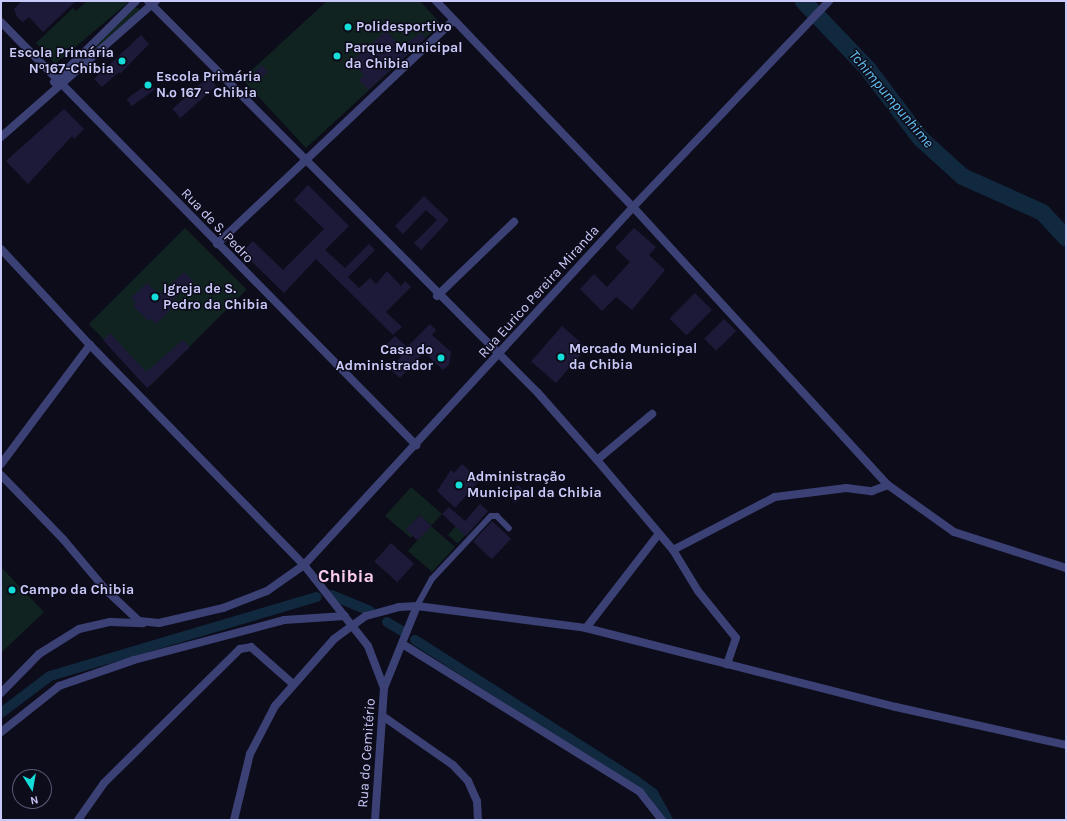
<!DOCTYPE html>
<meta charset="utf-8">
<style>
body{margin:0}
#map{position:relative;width:1067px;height:821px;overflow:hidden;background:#0d0c1a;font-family:Karla,sans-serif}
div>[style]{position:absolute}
.green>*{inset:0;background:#102320;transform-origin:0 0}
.canal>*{height:10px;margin:-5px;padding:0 5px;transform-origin:5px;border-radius:5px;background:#11293e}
.river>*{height:17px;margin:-8.5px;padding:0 8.5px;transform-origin:8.5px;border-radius:8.5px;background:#11293e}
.building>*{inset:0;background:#1d1a39;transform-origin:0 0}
.service>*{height:5.5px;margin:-2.75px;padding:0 2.75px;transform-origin:2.75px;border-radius:2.75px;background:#3b4075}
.minor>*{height:8px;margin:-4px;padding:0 4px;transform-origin:4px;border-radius:4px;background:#3b4075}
.dots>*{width:11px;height:11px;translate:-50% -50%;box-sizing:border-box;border:2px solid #0d0c1a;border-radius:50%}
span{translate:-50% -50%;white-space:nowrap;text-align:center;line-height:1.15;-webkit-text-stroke:3px #0d0c1a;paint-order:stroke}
.poi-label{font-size:14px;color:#cacafa;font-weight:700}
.left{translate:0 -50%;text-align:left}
.right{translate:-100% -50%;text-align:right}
.street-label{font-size:14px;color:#cacafa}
.water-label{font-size:15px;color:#61c0f1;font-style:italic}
.district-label{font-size:18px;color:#fbccef;font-weight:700}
.frame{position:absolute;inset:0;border:2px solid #cacafa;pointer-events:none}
.north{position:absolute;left:12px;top:769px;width:40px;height:40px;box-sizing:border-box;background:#0d0c1a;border:1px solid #595874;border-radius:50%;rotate:169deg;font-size:11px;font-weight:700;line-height:16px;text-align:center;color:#cacafa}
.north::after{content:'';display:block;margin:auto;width:14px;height:18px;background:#13ddd9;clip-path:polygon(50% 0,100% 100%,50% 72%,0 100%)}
</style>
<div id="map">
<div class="green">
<div style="clip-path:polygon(87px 1px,130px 1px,55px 64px,36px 43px,73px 8px,76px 11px)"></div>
<div style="clip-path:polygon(327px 1px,420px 1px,441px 24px,306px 148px,242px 79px)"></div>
<div style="clip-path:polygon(135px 8px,139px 8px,139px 12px,70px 75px,66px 71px)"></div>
<div style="left:185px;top:228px;width:87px;height:136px;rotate:45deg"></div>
<div style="clip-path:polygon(411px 487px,442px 514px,431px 526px,455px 547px,432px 572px,408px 551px,431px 525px,419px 515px,407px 529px,413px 535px,411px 538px,385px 516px)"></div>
<div style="left:456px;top:526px;width:13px;height:12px;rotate:42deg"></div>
<div style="clip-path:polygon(1px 567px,44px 612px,1px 653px)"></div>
</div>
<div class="canal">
<div style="left:331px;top:595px;width:42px;rotate:22.3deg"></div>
<div style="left:387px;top:622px;width:17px;rotate:31deg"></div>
<div style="left:415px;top:640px;width:261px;rotate:32.5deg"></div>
<div style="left:635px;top:780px;width:22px;rotate:36deg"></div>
<div style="left:653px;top:793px;width:31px;rotate:61deg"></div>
<div style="left:1px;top:713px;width:61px;rotate:-37.1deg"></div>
<div style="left:50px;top:676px;width:278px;rotate:-16.5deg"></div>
</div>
<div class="river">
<div style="left:803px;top:1px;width:93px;rotate:46.3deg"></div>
<div style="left:867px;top:68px;width:88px;rotate:52.9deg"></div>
<div style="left:920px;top:138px;width:57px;rotate:42.1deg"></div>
<div style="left:962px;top:176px;width:88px;rotate:24.2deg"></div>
<div style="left:1042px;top:212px;width:35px;rotate:47deg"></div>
</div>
<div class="building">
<div style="clip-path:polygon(22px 1px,76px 1px,43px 32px,29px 17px,23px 22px,17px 17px,14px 9px)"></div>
<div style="clip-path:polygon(386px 31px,401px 47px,421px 33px,426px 38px,368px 90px,359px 80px,364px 75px,352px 61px)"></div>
<div style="clip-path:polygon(141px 35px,149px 44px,120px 74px,119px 72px,102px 87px,94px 79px)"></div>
<div style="clip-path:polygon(261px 65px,268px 72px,255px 83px,250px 78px)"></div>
<div style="left:208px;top:77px;width:12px;height:48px;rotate:48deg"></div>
<div style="left:150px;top:82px;width:9px;height:29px;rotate:54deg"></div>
<div style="clip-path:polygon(64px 109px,84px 129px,74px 139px,72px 136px,28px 184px,6px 161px)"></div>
<div style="clip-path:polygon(308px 185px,349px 226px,325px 250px,345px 268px,369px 244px,375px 250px,348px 277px,359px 288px,370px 278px,376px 284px,387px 271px,401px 286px,405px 281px,411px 287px,386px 312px,402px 327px,393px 335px,316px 259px,284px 293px,242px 252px,253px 241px,283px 270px,324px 229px,294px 200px)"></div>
<div style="clip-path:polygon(424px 196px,449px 220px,421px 250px,414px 243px,437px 220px,426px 210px,403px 234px,395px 226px)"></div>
<div style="clip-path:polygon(634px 228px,656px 247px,649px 255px,665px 270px,632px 310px,616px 297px,602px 311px,580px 289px,594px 274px,607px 287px,630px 262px,615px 248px)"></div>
<div style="clip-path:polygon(184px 272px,193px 281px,168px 305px,172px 308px,156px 324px,151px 319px,148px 321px,133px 306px,136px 303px,131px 298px,147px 283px,159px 295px)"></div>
<div style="left:695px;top:293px;width:24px;height:36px;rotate:45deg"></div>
<div style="left:724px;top:319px;width:17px;height:28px;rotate:45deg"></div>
<div style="clip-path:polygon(430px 324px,436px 330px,432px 335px,451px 352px,449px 365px,443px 370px,424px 352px,400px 378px,390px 369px,401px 357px,387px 344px,395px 336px,407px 347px)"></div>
<div style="left:562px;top:326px;width:33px;height:47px;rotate:41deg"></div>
<div style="clip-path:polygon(110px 333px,146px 372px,183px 340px,190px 347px,147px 388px,103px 340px)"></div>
<div style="clip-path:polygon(462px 464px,480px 480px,455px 508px,437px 491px,451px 470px,454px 473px)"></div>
<div style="left:518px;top:485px;width:11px;height:15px;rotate:45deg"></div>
<div style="clip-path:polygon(480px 504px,488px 511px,466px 536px,442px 514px,449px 507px,465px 521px)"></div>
<div style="left:420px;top:515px;width:16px;height:20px;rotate:45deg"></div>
<div style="left:492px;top:521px;width:26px;height:28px;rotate:43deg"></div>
<div style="left:391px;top:543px;width:31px;height:25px;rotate:42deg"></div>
</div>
<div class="service">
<div style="left:417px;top:606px;width:31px;rotate:-61deg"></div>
<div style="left:432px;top:579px;width:86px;rotate:-46.9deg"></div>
<div style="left:491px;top:516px;width:6px"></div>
<div style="left:497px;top:516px;width:17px;rotate:45deg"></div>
</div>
<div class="minor">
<div style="left:148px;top:1px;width:553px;rotate:45.15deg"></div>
<div style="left:538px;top:393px;width:89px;rotate:48.6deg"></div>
<div style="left:597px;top:460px;width:118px;rotate:49.8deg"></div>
<div style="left:673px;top:550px;width:48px;rotate:58.6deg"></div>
<div style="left:698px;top:591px;width:60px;rotate:51deg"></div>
<div style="left:736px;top:638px;width:28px;rotate:109deg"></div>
<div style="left:436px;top:1px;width:285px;rotate:46.3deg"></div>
<div style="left:633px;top:207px;width:377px;rotate:47.5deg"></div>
<div style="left:888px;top:485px;width:81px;rotate:35.5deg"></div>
<div style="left:954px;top:532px;width:118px;rotate:17.8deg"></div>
<div style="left:1px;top:22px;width:593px;rotate:45.55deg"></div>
<div style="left:54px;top:82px;width:115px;rotate:-44.6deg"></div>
<div style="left:1px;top:137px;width:206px;rotate:-41.3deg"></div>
<div style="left:217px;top:244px;width:326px;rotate:-43.4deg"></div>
<div style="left:1px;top:249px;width:131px;rotate:47.2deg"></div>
<div style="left:437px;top:296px;width:107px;rotate:-43.9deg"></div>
<div style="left:597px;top:460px;width:72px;rotate:-39.9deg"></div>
<div style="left:1px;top:464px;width:149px;rotate:-53.2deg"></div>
<div style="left:90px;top:345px;width:307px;rotate:45.8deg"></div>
<div style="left:304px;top:565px;width:103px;rotate:51.7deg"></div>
<div style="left:368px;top:646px;width:45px;rotate:69.1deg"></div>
<div style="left:384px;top:688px;width:132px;rotate:93.9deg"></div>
<div style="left:1px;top:475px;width:89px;rotate:45.9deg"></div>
<div style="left:63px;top:539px;width:67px;rotate:49.9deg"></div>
<div style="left:106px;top:590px;width:45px;rotate:43.2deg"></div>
<div style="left:139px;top:621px;width:20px;rotate:6deg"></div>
<div style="left:159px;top:623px;width:66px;rotate:-13.2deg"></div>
<div style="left:223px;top:608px;width:47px;rotate:-21.1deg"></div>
<div style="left:267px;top:591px;width:45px;rotate:-35.1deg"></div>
<div style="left:304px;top:565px;width:486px;rotate:-47.4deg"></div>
<div style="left:633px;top:207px;width:284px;rotate:-46.4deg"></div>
<div style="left:673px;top:550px;width:115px;rotate:-27.5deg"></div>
<div style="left:775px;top:497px;width:72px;rotate:-7.2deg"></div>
<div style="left:846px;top:488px;width:26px;rotate:7deg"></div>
<div style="left:872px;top:491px;width:17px;rotate:-21deg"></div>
<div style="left:586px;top:628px;width:118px;rotate:-52.3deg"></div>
<div style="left:404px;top:645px;width:278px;rotate:31.9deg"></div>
<div style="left:640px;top:792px;width:36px;rotate:52deg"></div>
<div style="left:384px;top:688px;width:88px;rotate:-68.1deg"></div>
<div style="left:1px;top:693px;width:54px;rotate:-45.7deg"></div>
<div style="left:39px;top:654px;width:47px;rotate:-32deg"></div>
<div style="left:79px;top:629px;width:32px;rotate:-13deg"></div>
<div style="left:110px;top:622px;width:33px;rotate:2deg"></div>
<div style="left:384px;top:717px;width:84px;rotate:34.8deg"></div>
<div style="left:453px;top:765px;width:22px;rotate:47deg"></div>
<div style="left:468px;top:781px;width:22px;rotate:66deg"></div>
<div style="left:477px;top:801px;width:19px;rotate:87deg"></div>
<div style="left:1px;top:732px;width:74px;rotate:-38.4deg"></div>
<div style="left:59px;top:686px;width:79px;rotate:-19.1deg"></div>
<div style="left:134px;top:660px;width:155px;rotate:-14.9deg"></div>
<div style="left:284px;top:620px;width:61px;rotate:-3.8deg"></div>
<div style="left:78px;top:820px;width:45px;rotate:-54.9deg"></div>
<div style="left:104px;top:783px;width:191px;rotate:-44.6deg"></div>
<div style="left:240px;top:649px;width:11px;rotate:-10deg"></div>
<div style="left:251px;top:647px;width:56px;rotate:41.4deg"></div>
<div style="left:234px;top:820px;width:68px;rotate:-76.4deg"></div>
<div style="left:250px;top:754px;width:54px;rotate:-62.5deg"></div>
<div style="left:275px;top:706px;width:89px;rotate:-48.6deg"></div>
<div style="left:334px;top:639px;width:39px;rotate:-36deg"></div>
<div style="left:366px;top:616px;width:34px;rotate:-15deg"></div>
<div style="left:399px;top:607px;width:18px;rotate:-3deg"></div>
<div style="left:417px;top:606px;width:170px;rotate:7.4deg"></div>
<div style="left:586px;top:628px;width:320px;rotate:14.3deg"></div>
<div style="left:896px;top:707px;width:174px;rotate:12.6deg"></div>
</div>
<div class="dots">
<div style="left:348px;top:27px;background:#13ddd9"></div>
<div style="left:337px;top:56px;background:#13ddd9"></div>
<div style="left:122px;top:61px;background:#13ddd9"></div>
<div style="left:148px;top:85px;background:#13ddd9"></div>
<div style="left:155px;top:297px;background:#13ddd9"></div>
<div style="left:561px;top:357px;background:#13ddd9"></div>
<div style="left:441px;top:358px;background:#13ddd9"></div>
<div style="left:459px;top:485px;background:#13ddd9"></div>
<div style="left:12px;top:590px;background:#13ddd9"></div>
</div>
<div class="poi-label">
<span class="left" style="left:356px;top:27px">Polidesportivo</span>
<span class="left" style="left:345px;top:56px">Parque Municipal<br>da Chibia</span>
<span class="right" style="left:114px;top:61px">Escola Primária<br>N⁰167-Chibia</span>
<span class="left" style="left:156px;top:85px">Escola Primária<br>N.º 167 - Chibia</span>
<span class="left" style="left:163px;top:297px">Igreja de S.<br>Pedro da Chibia</span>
<span class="left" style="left:569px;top:357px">Mercado Municipal<br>da Chibia</span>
<span class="right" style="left:433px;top:358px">Casa do<br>Administrador</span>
<span class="left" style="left:467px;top:485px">Administração<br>Municipal da Chibia</span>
<span class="left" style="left:20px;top:590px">Campo da Chibia</span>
</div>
<div class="street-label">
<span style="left:217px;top:226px;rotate:46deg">Rua de S. Pedro</span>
<span style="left:539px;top:292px;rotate:-48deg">Rua Eurico Pereira Miranda</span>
<span style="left:367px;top:753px;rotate:-86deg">Rua do Cemitério</span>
</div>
<div class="water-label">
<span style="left:891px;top:99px;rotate:50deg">Tchimpumpunhime</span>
</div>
<div class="district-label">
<span style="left:346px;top:576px">Chibia</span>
</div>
<div class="frame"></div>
<div class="north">N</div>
</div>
